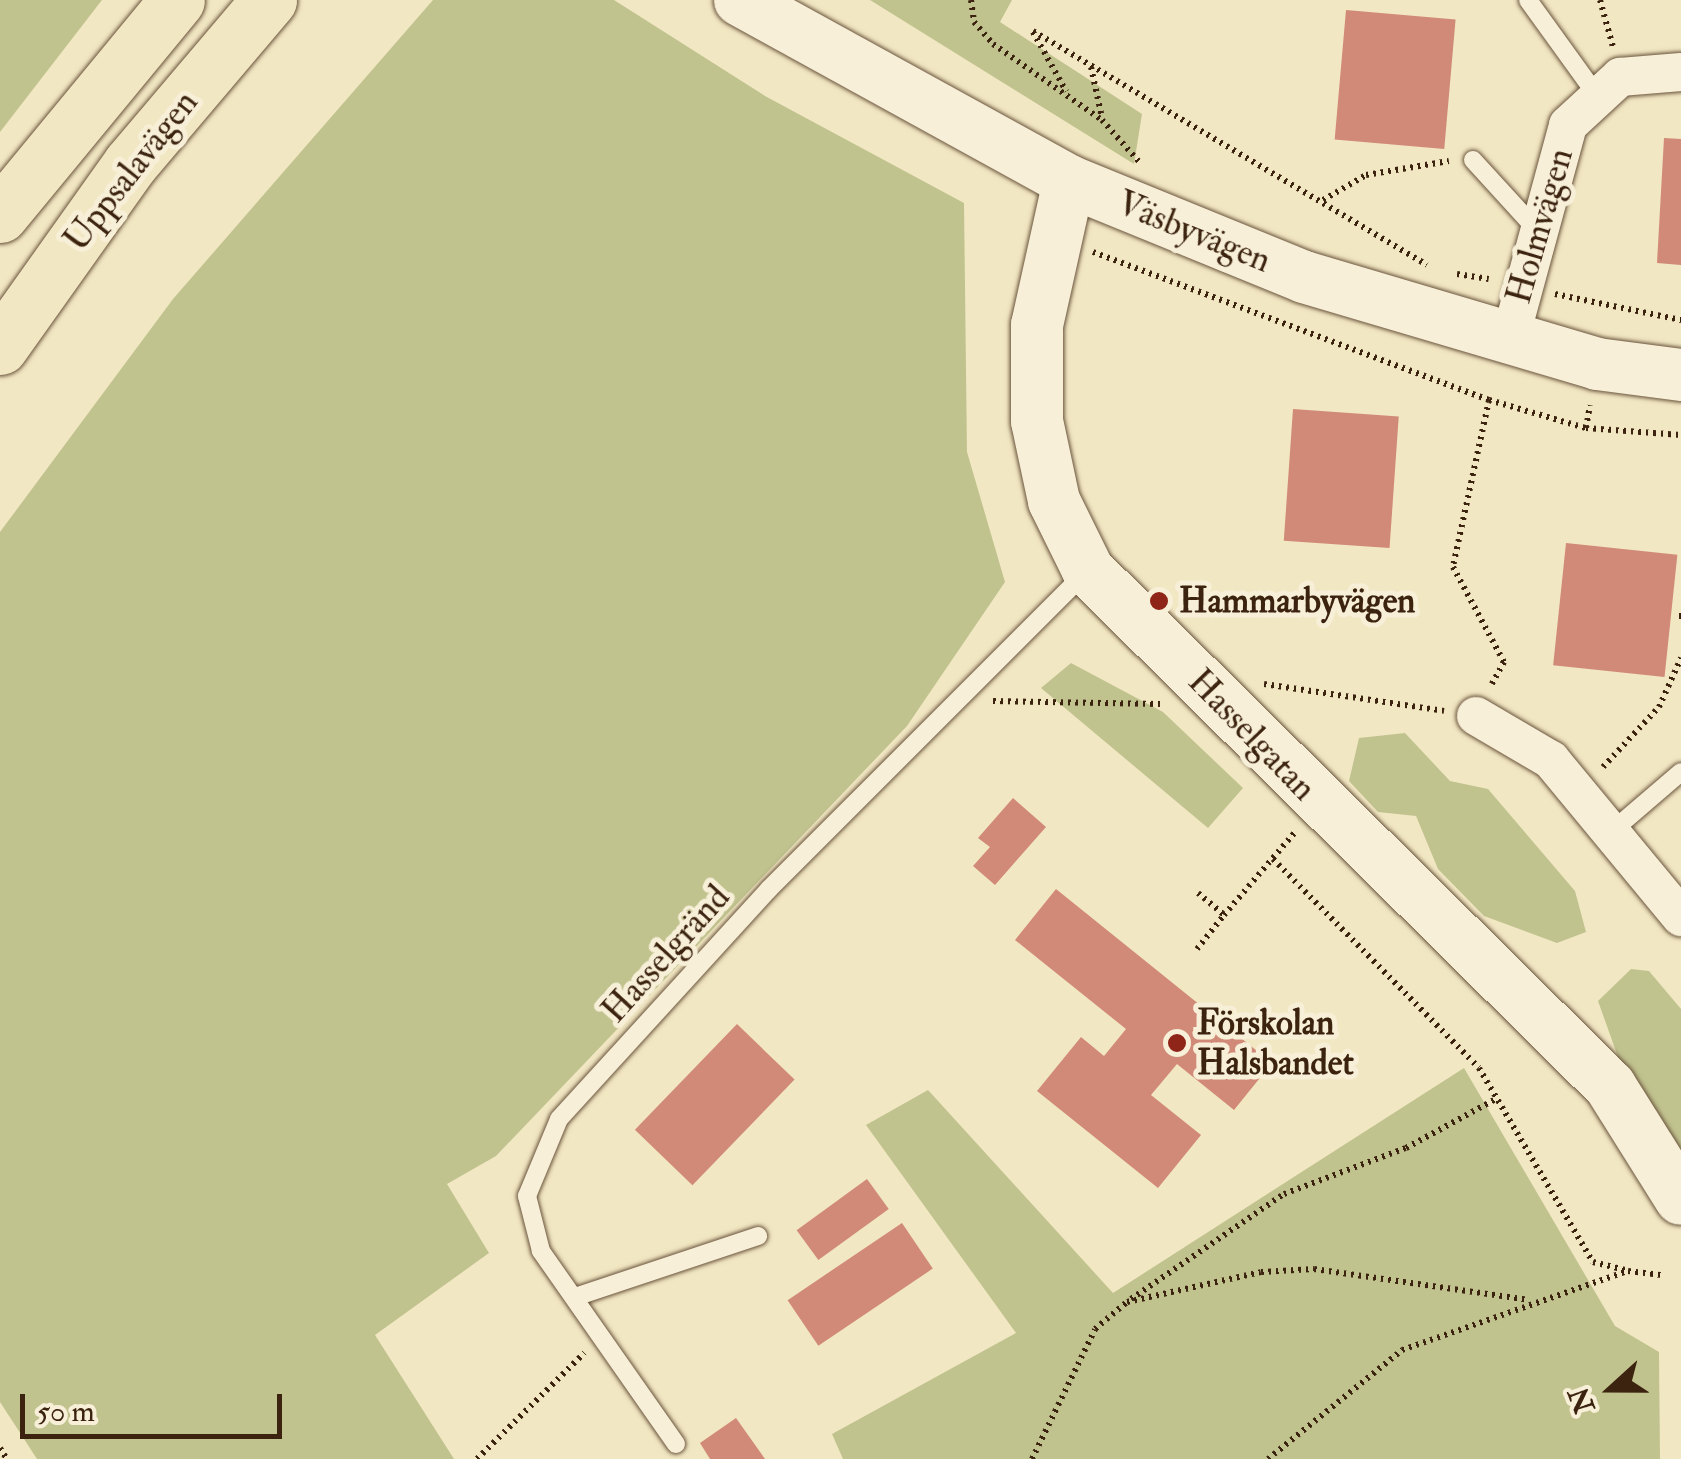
<!DOCTYPE html>
<meta charset="utf-8">
<style>
body{margin:0}
#map{position:relative;width:1681px;height:1459px;overflow:hidden;background:#f2e7c3;font-family:"IM FELL Double Pica",serif}
div>[style]{position:absolute}
.green>*{inset:0;background:#c1c38f}
.building>*{inset:0;background:#d18a77;transform-origin:0 0}
.path>*{height:6px;margin-top:-3px;transform-origin:0;background:repeating-linear-gradient(90deg,#3c230f 0 2.5px,transparent 0 7.5px)}
.roads{filter:drop-shadow(0 0 2px #6a543c) drop-shadow(0 0 2px #6a543c)}
.lane>*{height:18px;margin:-9px;padding:0 9px;transform-origin:9px;border-radius:9px;background:#f7efd8}
.street>*{height:38px;margin:-19px;padding:0 19px;transform-origin:19px;border-radius:19px;background:#f7efd8}
.secondary>*{height:52px;margin:-26px;padding:0 26px;transform-origin:26px;border-radius:26px;background:#f7efd8}
.highway>*{height:55px;margin:-27.5px;padding:0 27.5px;transform-origin:27.5px;border-radius:27.5px;background:#f2e7c3}
.dots>*{width:28px;height:28px;translate:-50% -50%;box-sizing:border-box;border:5px solid #f7efd8;border-radius:50%}
span{translate:-50% -50%;white-space:nowrap;text-align:center;line-height:1.15;-webkit-text-stroke:10px #f7efd8;paint-order:stroke}
.street-label{font-size:35px;color:#3c230f}
.poi-label{font-size:35px;color:#3c230f;font-weight:700}
.left{translate:0 -50%;text-align:left}
.north{position:absolute;left:1561px;top:1339px;width:100px;height:100px;-webkit-text-stroke:8px #f7efd8;paint-order:stroke;rotate:249deg;font-size:28px;font-weight:700;line-height:40px;text-align:center;color:#3c230f}
.north::after{content:'';display:block;margin:auto;width:35px;height:45px;background:#3c230f;clip-path:polygon(50% 0,100% 100%,50% 72%,0 100%)}
.scale{position:absolute;left:20px;top:1394px;width:262px;height:45px;box-sizing:border-box;border:5px solid #3c230f;border-top:0;padding-left:12px;font-size:30px;line-height:35px;white-space:nowrap;color:#3c230f;-webkit-text-stroke:8px #f7efd8;paint-order:stroke}
</style>
<div id="map">
<div class="green">
<div style="clip-path:polygon(0 0,102px 0,0 132px)"></div>
<div style="clip-path:polygon(433px 0,614px 0,765px 96px,964px 203px,967px 452px,1005px 582px,907px 726px,496px 1156px,447px 1184px,489px 1253px,375px 1335px,454px 1459px,37px 1459px,0 1402px,0 532px,173px 299px)"></div>
<div style="clip-path:polygon(870px 0,1012px 0,1000px 22px,1142px 114px,1134px 164px)"></div>
<div style="clip-path:polygon(1071px 663px,1163px 712px,1243px 788px,1208px 828px,1041px 688px)"></div>
<div style="clip-path:polygon(1405px 733px,1450px 781px,1488px 789px,1575px 891px,1586px 932px,1557px 943px,1484px 916px,1438px 869px,1416px 816px,1378px 812px,1349px 781px,1359px 738px)"></div>
<div style="clip-path:polygon(1631px 969px,1649px 971px,1681px 1009px,1681px 1160px,1623px 1071px,1598px 1001px)"></div>
<div style="clip-path:polygon(1464px 1068px,1615px 1326px,1659px 1352px,1660px 1459px,843px 1459px,832px 1434px,1016px 1333px,866px 1125px,928px 1090px,1113px 1293px)"></div>
</div>
<div class="building">
<div style="left:1346px;top:10px;width:110px;height:130px;rotate:5deg"></div>
<div style="clip-path:polygon(1664px 138px,1681px 139px,1681px 265px,1657px 263px)"></div>
<div style="left:1293px;top:409px;width:106px;height:132px;rotate:4deg"></div>
<div style="left:1566px;top:543px;width:112px;height:123px;rotate:6deg"></div>
<div style="clip-path:polygon(1013px 798px,1046px 827px,995px 885px,973px 866px,990px 847px,978px 838px)"></div>
<div style="clip-path:polygon(1056px 889px,1272px 1063px,1234px 1110px,1177px 1064px,1151px 1095px,1201px 1135px,1158px 1188px,1037px 1091px,1081px 1037px,1104px 1056px,1126px 1029px,1015px 940px)"></div>
<div style="left:737px;top:1024px;width:80px;height:147px;rotate:44deg"></div>
<div style="left:867px;top:1179px;width:37px;height:87px;rotate:54deg"></div>
<div style="left:902px;top:1223px;width:55px;height:138px;rotate:56deg"></div>
<div style="clip-path:polygon(736px 1418px,765px 1459px,710px 1459px,700px 1443px)"></div>
</div>
<div class="path">
<div style="left:971px;top:0;width:22px;rotate:82deg"></div>
<div style="left:974px;top:22px;width:29px;rotate:49deg"></div>
<div style="left:993px;top:44px;width:133px;rotate:34.9deg"></div>
<div style="left:1102px;top:120px;width:59px;rotate:48.4deg"></div>
<div style="left:1600px;top:0;width:49px;rotate:74.5deg"></div>
<div style="left:1033px;top:31px;width:458px;rotate:30.7deg"></div>
<div style="left:1033px;top:32px;width:68px;rotate:60.8deg"></div>
<div style="left:1091px;top:67px;width:52px;rotate:77.8deg"></div>
<div style="left:1323px;top:200px;width:50px;rotate:-30.2deg"></div>
<div style="left:1366px;top:175px;width:84px;rotate:-9.6deg"></div>
<div style="left:1093px;top:252px;width:423px;rotate:20.5deg"></div>
<div style="left:1489px;top:400px;width:101px;rotate:16.1deg"></div>
<div style="left:1586px;top:428px;width:95px;rotate:4.2deg"></div>
<div style="left:1457px;top:274px;width:32px;rotate:9deg"></div>
<div style="left:1555px;top:294px;width:129px;rotate:11.7deg"></div>
<div style="left:1489px;top:400px;width:171px;rotate:102.2deg"></div>
<div style="left:1453px;top:567px;width:108px;rotate:61.8deg"></div>
<div style="left:1504px;top:662px;width:25px;rotate:119deg"></div>
<div style="left:1586px;top:428px;width:23px;rotate:-80deg"></div>
<div style="left:1679px;top:616px;width:2px"></div>
<div style="left:1264px;top:684px;width:182px;rotate:8.5deg"></div>
<div style="left:993px;top:701px;width:167px;rotate:1deg"></div>
<div style="left:1603px;top:767px;width:82px;rotate:-47deg"></div>
<div style="left:1659px;top:707px;width:54px;rotate:-65.8deg"></div>
<div style="left:1273px;top:859px;width:293px;rotate:45.4deg"></div>
<div style="left:1479px;top:1068px;width:225px;rotate:59.6deg"></div>
<div style="left:1593px;top:1262px;width:36px;rotate:14deg"></div>
<div style="left:1198px;top:893px;width:34px;rotate:40deg"></div>
<div style="left:1224px;top:915px;width:111px;rotate:-49.4deg"></div>
<div style="left:1197px;top:949px;width:43px;rotate:-51.5deg"></div>
<div style="left:1131px;top:1299px;width:186px;rotate:-34.5deg"></div>
<div style="left:1284px;top:1194px;width:130px;rotate:-20.7deg"></div>
<div style="left:1406px;top:1148px;width:102px;rotate:-28.6deg"></div>
<div style="left:0;top:1448px;width:13px;rotate:58deg"></div>
<div style="left:477px;top:1459px;width:151px;rotate:-44.7deg"></div>
<div style="left:1032px;top:1459px;width:144px;rotate:-64.1deg"></div>
<div style="left:1095px;top:1329px;width:42px;rotate:-40.2deg"></div>
<div style="left:1127px;top:1302px;width:137px;rotate:-12.6deg"></div>
<div style="left:1261px;top:1272px;width:53px;rotate:-3.2deg"></div>
<div style="left:1314px;top:1269px;width:217px;rotate:8.2deg"></div>
<div style="left:1268px;top:1459px;width:173px;rotate:-39.1deg"></div>
<div style="left:1402px;top:1350px;width:239px;rotate:-19.3deg"></div>
<div style="left:1628px;top:1271px;width:34px;rotate:7deg"></div>
</div>
<div class="roads">
<div class="lane">
<div style="left:1528px;top:0;width:115px;rotate:54.2deg"></div>
<div style="left:1473px;top:160px;width:95px;rotate:47.6deg"></div>
<div style="left:1611px;top:832px;width:92px;rotate:-40.6deg"></div>
<div style="left:575px;top:1297px;width:193px;rotate:-18.4deg"></div>
<div style="left:676px;top:1444px;width:236px;rotate:-125deg"></div>
<div style="left:541px;top:1251px;width:57px;rotate:-104.3deg"></div>
<div style="left:527px;top:1196px;width:83px;rotate:-67.4deg"></div>
<div style="left:559px;top:1119px;width:311px;rotate:-47.6deg"></div>
<div style="left:769px;top:889px;width:447px;rotate:-45deg"></div>
</div>
<div class="street">
<div style="left:1510px;top:339px;width:222px;rotate:-74.8deg"></div>
<div style="left:1568px;top:125px;width:71px;rotate:-42.7deg"></div>
<div style="left:1620px;top:77px;width:61px;rotate:-4.7deg"></div>
<div style="left:1476px;top:716px;width:87px;rotate:30.4deg"></div>
<div style="left:1551px;top:760px;width:204px;rotate:50.4deg"></div>
</div>
<div class="secondary">
<div style="left:740px;top:0;width:376px;rotate:28.8deg"></div>
<div style="left:1069px;top:181px;width:254px;rotate:22.2deg"></div>
<div style="left:1304px;top:277px;width:306px;rotate:16.5deg"></div>
<div style="left:1597px;top:364px;width:85px;rotate:7.5deg"></div>
<div style="left:1069px;top:181px;width:148px;rotate:102.5deg"></div>
<div style="left:1037px;top:325px;width:96px;rotate:90deg"></div>
<div style="left:1037px;top:421px;width:82px;rotate:78deg"></div>
<div style="left:1054px;top:501px;width:77px;rotate:63.8deg"></div>
<div style="left:1088px;top:570px;width:734px;rotate:44.67deg"></div>
<div style="left:1610px;top:1086px;width:133px;rotate:57.9deg"></div>
</div>
<div class="highway">
<div style="left:0;top:215px;width:278px;rotate:-50.5deg"></div>
<div style="left:0;top:347px;width:224px;rotate:-54.6deg"></div>
<div style="left:130px;top:164px;width:215px;rotate:-49.7deg"></div>
</div>
</div>
<div class="dots">
<div style="left:1159px;top:601px;background:#8f2418"></div>
<div style="left:1177px;top:1043px;background:#8f2418"></div>
</div>
<div class="street-label">
<span style="left:131px;top:171px;rotate:-52deg">Uppsalavägen</span>
<span style="left:1540px;top:226px;rotate:-74deg">Holmvägen</span>
<span style="left:1194px;top:232px;rotate:22deg">Väsbyvägen</span>
<span style="left:1252px;top:735px;rotate:46deg">Hasselgatan</span>
<span style="left:666px;top:954px;rotate:-48deg">Hasselgränd</span>
</div>
<div class="poi-label">
<span class="left" style="left:1179px;top:601px">Hammarbyvägen</span>
<span class="left" style="left:1197px;top:1043px">Förskolan<br>Halsbandet</span>
</div>
<div class="north">N</div>
<div class="scale">50 m</div>
</div>
